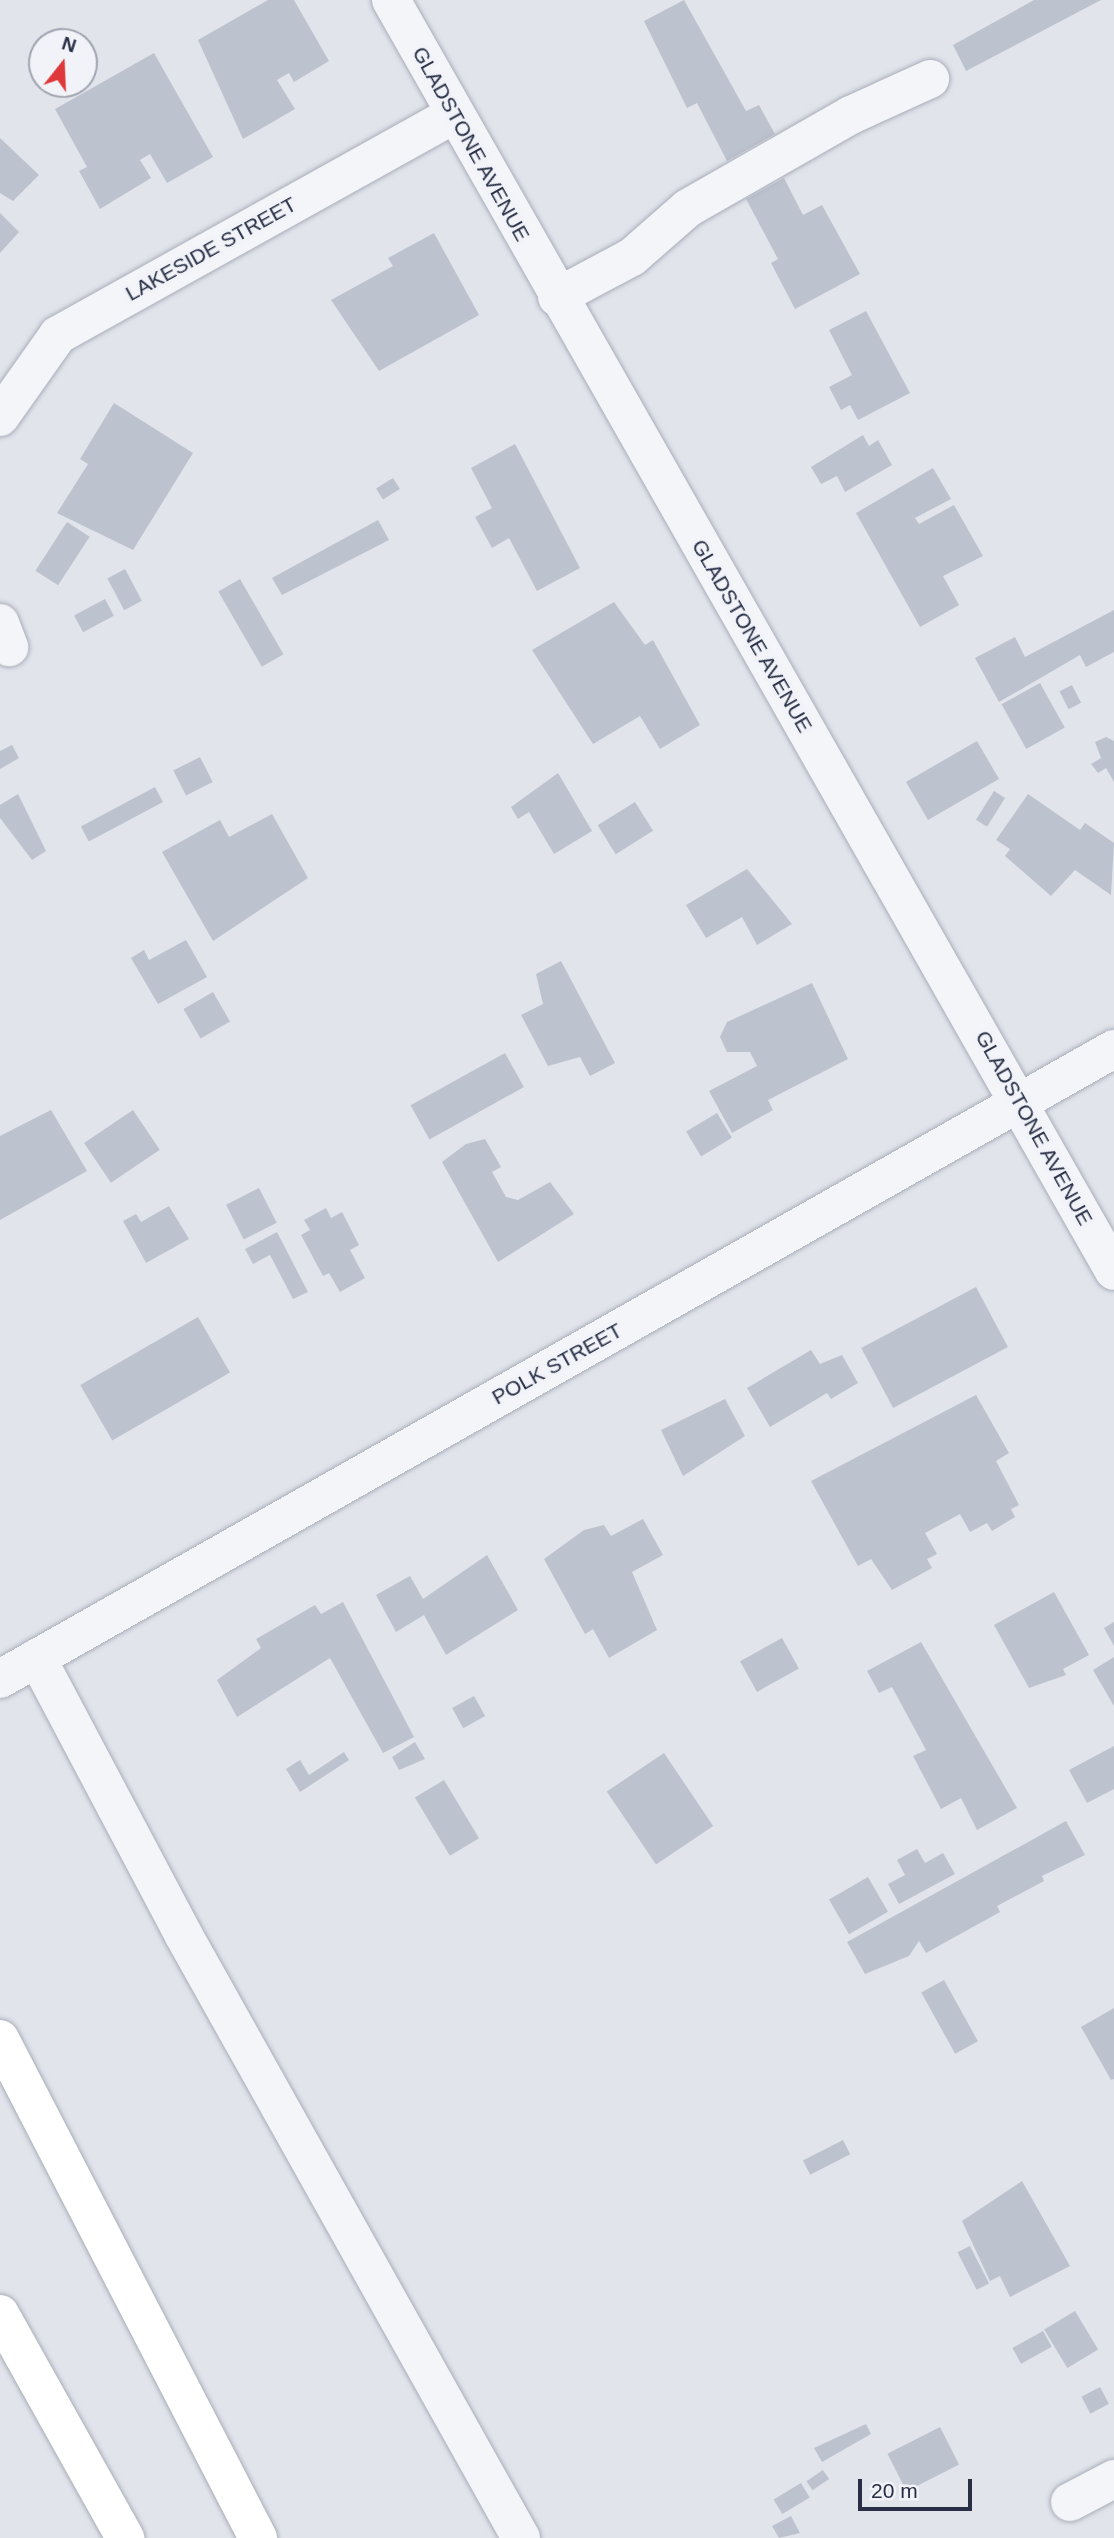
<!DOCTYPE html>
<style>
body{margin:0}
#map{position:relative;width:1114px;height:2538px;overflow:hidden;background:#e1e4eb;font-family:Helvetica,sans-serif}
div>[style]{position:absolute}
.building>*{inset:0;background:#bdc2cf;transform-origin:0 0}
.roads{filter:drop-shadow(0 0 2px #a9adb9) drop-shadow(0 0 2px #a9adb9)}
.minor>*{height:38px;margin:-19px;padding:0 19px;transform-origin:19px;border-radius:19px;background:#f4f5f9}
.highway>*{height:38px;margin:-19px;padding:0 19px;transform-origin:19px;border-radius:19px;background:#fff}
span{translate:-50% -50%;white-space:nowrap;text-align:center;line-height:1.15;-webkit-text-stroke:7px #f1f3f8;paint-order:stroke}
.street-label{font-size:21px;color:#272e45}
.north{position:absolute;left:28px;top:28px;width:70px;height:70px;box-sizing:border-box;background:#f1f3f8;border:2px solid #a0a4b0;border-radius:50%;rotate:18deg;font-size:19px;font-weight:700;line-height:28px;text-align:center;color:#272e45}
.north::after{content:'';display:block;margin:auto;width:24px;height:32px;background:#de383b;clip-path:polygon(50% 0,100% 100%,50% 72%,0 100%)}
.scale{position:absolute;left:858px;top:2479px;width:114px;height:32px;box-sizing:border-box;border:4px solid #272e45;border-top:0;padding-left:9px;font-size:21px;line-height:24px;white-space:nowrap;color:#272e45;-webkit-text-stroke:5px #f1f3f8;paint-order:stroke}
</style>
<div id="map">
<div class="building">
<div style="clip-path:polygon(268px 0,294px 0,329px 61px,294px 82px,289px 73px,277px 80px,295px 109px,243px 139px,198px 40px)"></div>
<div style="clip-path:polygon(684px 0,746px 111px,759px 105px,775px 134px,727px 161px,697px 103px,687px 108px,644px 21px)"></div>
<div style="clip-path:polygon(1034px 0,1101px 0,966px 71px,953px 45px)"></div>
<div style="clip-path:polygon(154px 53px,213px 157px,167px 183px,150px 154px,140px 160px,151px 178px,100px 209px,79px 171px,87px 167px,55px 109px)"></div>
<div style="clip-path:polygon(0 138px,39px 175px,13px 201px,0 193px)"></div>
<div style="clip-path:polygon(784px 178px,803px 215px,822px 205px,860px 274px,795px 309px,771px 263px,778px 259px,746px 199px)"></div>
<div style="clip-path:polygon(0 213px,19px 232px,0 253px)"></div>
<div style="clip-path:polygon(434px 233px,479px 315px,379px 371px,331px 300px,393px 266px,388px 258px)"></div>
<div style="clip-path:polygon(866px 311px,910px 393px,858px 420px,850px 405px,841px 410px,829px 387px,852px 375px,829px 330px)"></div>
<div style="clip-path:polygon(114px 403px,193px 453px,133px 550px,57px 513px,88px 464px,80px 459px)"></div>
<div style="clip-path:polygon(863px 435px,869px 446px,878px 440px,892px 465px,845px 492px,837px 476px,821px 484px,811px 467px)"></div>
<div style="clip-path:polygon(515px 444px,580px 568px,537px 591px,509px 538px,492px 548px,475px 517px,492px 508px,471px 468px)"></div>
<div style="clip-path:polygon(933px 468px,951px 499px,915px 518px,919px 524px,954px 505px,983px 556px,943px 576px,959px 605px,920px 627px,856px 513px)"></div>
<div style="left:393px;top:478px;width:13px;height:20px;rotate:58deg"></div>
<div style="clip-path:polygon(378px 520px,389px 540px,282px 595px,272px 578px)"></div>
<div style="left:67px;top:522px;width:27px;height:58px;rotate:33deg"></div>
<div style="left:125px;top:569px;width:36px;height:20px;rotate:62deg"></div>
<div style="left:240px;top:579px;width:87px;height:25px;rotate:60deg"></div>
<div style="left:105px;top:599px;width:19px;height:35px;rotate:62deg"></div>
<div style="clip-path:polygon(614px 602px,645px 645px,653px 640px,700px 725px,660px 749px,640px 716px,593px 744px,532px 650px)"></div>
<div style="clip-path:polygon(1114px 610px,1114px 652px,1086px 667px,1080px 655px,999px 702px,975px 658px,1015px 637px,1025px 657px)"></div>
<div style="left:1040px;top:683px;width:51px;height:44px;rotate:61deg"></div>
<div style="left:1072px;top:685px;width:20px;height:14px;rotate:63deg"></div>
<div style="clip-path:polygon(1106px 737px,1114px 741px,1114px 782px,1106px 768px,1098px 773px,1091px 764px,1101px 758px,1095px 742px)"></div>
<div style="left:977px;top:741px;width:44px;height:82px;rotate:60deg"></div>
<div style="clip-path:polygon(12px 745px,19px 758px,0 769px,0 751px)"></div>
<div style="left:200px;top:757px;width:28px;height:30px;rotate:63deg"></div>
<div style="clip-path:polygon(558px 773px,592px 831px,554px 854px,529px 812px,518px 819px,511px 807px)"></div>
<div style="left:155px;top:787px;width:17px;height:84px;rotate:62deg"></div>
<div style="left:994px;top:791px;width:13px;height:34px;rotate:32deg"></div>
<div style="clip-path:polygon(18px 794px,46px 851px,32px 860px,0 818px,0 805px)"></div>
<div style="clip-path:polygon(1028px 794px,1080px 830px,1085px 823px,1114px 843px,1111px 895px,1075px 870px,1051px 896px,1005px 856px,1010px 849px,996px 840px)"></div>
<div style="left:635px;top:802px;width:34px;height:44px;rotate:58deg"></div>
<div style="clip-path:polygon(272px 814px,308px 878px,213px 941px,162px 852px,220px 820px,229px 837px)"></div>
<div style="clip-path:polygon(747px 869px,792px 924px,757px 945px,742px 917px,706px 938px,686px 905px)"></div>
<div style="clip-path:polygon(186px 940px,207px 977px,158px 1004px,131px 958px,144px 950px,149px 960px)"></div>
<div style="clip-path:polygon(561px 961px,615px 1063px,590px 1076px,580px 1057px,548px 1066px,521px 1015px,543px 1004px,536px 974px)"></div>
<div style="clip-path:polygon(812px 983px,848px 1059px,768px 1100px,773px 1110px,732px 1133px,709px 1091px,757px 1066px,750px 1052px,727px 1052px,720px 1037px,727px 1022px)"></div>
<div style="left:213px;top:992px;width:34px;height:34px;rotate:60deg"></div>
<div style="left:505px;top:1053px;width:39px;height:108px;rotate:61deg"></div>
<div style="clip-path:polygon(51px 1110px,87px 1171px,0 1220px,0 1136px)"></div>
<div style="left:133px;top:1110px;width:48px;height:59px;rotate:56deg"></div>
<div style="left:717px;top:1113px;width:29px;height:36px;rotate:59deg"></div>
<div style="clip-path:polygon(485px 1139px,501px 1167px,492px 1172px,506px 1197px,518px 1200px,550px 1182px,574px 1214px,498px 1262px,442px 1162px,466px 1144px)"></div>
<div style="left:259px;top:1188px;width:39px;height:37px;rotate:63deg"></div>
<div style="clip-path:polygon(169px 1206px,189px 1239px,146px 1263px,123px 1221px,136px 1214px,141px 1222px)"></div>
<div style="clip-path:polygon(326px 1208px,331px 1218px,342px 1212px,359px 1245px,350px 1250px,365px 1278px,340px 1292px,329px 1273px,323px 1276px,301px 1235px,310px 1230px,304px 1220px)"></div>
<div style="clip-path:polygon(277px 1232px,308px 1292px,293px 1299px,270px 1255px,253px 1264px,245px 1249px)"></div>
<div style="left:976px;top:1287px;width:68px;height:130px;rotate:62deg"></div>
<div style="left:198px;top:1317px;width:64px;height:136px;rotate:60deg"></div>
<div style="clip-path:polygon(811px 1350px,820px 1364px,842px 1355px,858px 1383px,831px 1399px,827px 1393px,770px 1427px,747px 1388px)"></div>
<div style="clip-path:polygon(976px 1395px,1009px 1453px,996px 1461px,1019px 1505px,1011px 1509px,1015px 1517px,992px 1531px,987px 1523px,970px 1532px,960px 1514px,925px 1533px,937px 1554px,927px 1559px,932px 1568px,892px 1590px,871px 1559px,858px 1566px,811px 1481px)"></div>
<div style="clip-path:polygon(725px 1399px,745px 1436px,683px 1476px,661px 1430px)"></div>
<div style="clip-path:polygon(643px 1519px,663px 1555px,632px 1572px,657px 1630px,609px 1658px,593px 1629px,585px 1634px,544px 1559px,584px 1530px,604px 1525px,611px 1536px)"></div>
<div style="clip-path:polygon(487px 1555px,518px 1610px,446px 1655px,424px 1615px,396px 1632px,376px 1595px,410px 1576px,423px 1599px)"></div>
<div style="clip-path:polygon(1054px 1592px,1089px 1655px,1063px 1669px,1066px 1675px,1029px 1688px,994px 1625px)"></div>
<div style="clip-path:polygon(343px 1602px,414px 1737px,383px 1753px,330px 1658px,237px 1717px,217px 1680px,261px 1648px,256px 1639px,315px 1605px,321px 1614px)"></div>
<div style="clip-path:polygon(1114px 1622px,1114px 1646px,1104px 1628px)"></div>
<div style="left:782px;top:1638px;width:35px;height:48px;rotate:61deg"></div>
<div style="clip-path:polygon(921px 1642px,1017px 1808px,977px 1830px,961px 1798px,941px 1809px,913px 1756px,926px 1750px,892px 1687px,879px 1693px,867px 1671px)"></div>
<div style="clip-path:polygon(1114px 1657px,1114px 1706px,1093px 1670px)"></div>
<div style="left:474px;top:1696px;width:23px;height:25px;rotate:61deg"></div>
<div style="clip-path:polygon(415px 1742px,425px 1759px,399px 1770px,392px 1757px)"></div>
<div style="clip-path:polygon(1114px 1746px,1114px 1789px,1087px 1803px,1069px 1770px)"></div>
<div style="clip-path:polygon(344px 1752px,349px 1760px,300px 1792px,286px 1769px,300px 1760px,309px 1775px)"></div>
<div style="left:664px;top:1753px;width:88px;height:69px;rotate:56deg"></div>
<div style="left:444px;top:1780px;width:68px;height:34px;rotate:59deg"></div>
<div style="clip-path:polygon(1066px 1821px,1085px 1855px,1042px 1876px,1044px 1881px,997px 1906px,1000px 1912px,926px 1953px,919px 1941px,909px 1956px,865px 1974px,847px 1942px)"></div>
<div style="clip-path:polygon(917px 1849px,925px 1863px,943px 1853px,955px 1874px,899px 1904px,888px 1884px,905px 1875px,897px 1860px)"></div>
<div style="left:868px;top:1877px;width:40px;height:45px;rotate:60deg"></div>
<div style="left:944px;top:1980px;width:70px;height:26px;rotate:61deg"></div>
<div style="clip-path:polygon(1114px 2008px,1114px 2079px,1111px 2080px,1081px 2027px)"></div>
<div style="left:843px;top:2140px;width:16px;height:45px;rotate:63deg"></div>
<div style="clip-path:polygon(1022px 2181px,1070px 2266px,1010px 2297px,1000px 2276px,990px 2281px,962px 2221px)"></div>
<div style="left:970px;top:2246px;width:42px;height:14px;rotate:63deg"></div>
<div style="left:1075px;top:2311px;width:45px;height:36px;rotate:59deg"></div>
<div style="left:1043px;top:2331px;width:18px;height:35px;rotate:61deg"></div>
<div style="left:1100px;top:2387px;width:19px;height:21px;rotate:62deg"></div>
<div style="clip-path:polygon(866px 2424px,871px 2434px,822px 2462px,814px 2448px)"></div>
<div style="left:940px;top:2427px;width:42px;height:59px;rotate:63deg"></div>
<div style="left:823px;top:2470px;width:11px;height:20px;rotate:56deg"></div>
<div style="left:801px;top:2483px;width:17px;height:32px;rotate:59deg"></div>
<div style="clip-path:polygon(791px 2516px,800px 2533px,779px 2538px,772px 2526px)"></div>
</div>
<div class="roads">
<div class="minor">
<div style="left:391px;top:0;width:1462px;rotate:60.37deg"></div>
<div style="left:557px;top:297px;width:85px;rotate:-28.1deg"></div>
<div style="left:632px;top:257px;width:74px;rotate:-41.2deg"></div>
<div style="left:688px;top:208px;width:188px;rotate:-29.7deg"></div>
<div style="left:851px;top:115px;width:87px;rotate:-24.5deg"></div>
<div style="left:0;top:417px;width:100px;rotate:-54.7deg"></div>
<div style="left:58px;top:335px;width:452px;rotate:-29.1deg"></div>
<div style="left:0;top:623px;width:26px;rotate:69deg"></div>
<div style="left:37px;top:1658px;width:312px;rotate:62.1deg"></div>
<div style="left:183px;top:1934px;width:692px;rotate:60.77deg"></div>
<div style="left:0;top:1679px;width:1280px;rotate:-29.49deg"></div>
<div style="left:1070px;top:2502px;width:50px;rotate:-27.6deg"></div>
</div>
<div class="highway">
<div style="left:0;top:2039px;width:562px;rotate:62.66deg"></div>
<div style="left:0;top:2314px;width:257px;rotate:60.8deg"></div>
</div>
</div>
<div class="street-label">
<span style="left:471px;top:144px;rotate:61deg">GLADSTONE AVENUE</span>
<span style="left:211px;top:249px;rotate:-29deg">LAKESIDE STREET</span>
<span style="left:752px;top:636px;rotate:60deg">GLADSTONE AVENUE</span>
<span style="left:1034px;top:1128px;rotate:61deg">GLADSTONE AVENUE</span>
<span style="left:557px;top:1364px;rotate:-29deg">POLK STREET</span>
</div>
<div class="north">N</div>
<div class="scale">20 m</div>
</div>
